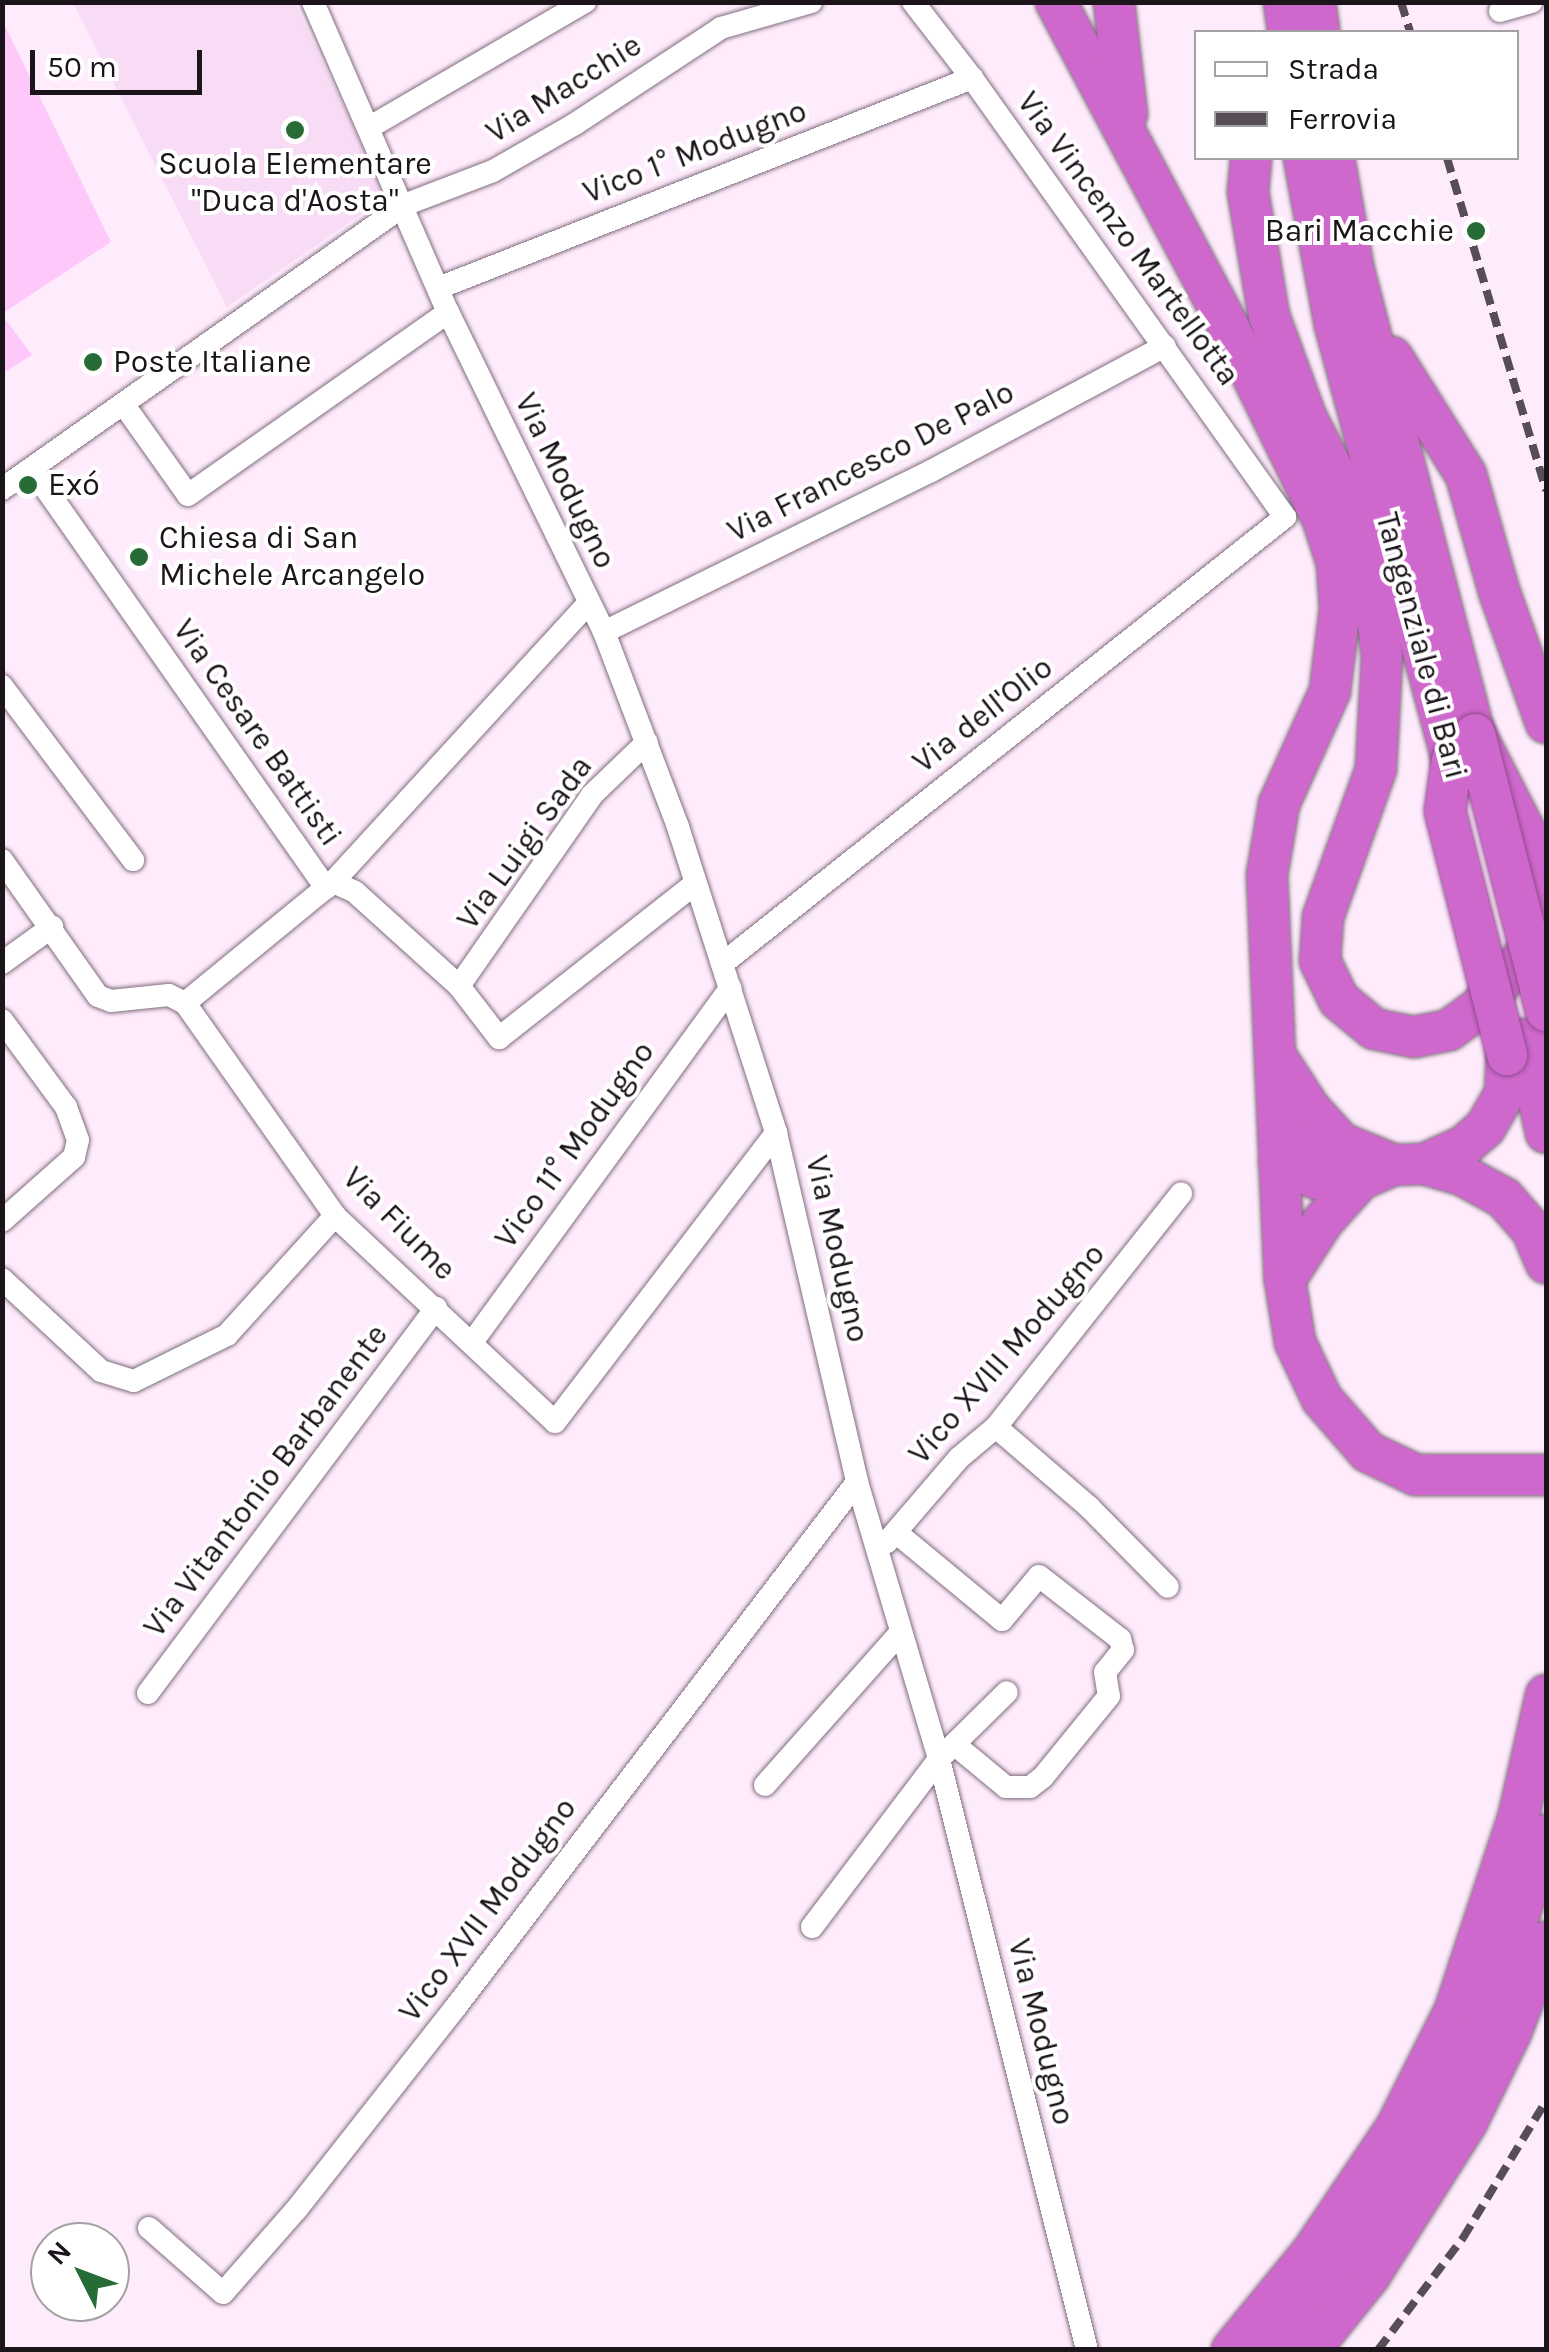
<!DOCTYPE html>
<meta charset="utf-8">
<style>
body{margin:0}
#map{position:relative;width:1549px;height:2352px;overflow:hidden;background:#feecfc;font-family:Karla,sans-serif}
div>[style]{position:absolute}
.built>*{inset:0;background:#f8dcf6}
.green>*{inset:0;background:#fec8fa}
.roads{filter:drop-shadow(0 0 2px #806d7f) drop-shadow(0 0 2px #806d7f)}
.street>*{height:22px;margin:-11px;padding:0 11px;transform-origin:11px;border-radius:11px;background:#fff}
.highway>*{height:40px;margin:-20px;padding:0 20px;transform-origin:20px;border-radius:20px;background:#cf68cc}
.rail>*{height:8px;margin-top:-4px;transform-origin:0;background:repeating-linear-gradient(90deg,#574d57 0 15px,transparent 0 23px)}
.bridges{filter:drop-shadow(0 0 2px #904b8e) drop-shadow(0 0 2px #904b8e)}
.highway-bridge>*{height:40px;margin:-20px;padding:0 20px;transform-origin:20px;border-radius:20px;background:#cf68cc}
.dots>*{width:28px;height:28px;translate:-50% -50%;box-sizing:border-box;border:5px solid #fff;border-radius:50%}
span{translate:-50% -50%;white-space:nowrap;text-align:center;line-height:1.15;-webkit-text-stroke:8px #fff;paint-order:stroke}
.street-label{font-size:32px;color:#1b141b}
.poi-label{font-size:32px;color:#1b141b}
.right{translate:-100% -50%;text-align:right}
.left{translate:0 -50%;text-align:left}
.frame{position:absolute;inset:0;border:5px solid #1b141b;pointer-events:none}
.legend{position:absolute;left:1194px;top:30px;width:325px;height:130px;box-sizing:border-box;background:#fff;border:2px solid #a4a1a4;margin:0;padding:12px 18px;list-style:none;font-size:30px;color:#1b141b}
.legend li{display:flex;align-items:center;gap:20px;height:50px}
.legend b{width:50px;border:2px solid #a4a1a4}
.north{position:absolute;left:30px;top:2222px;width:100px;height:100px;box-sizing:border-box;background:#fff;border:2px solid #a4a1a4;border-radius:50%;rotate:312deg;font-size:28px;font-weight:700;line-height:40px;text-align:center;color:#1b141b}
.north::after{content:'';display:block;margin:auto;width:35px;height:45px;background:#276b37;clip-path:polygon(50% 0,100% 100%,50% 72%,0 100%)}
.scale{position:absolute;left:30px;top:50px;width:172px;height:45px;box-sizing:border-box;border:5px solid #1b141b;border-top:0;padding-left:12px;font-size:30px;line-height:35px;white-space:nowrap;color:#1b141b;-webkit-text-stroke:8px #fff;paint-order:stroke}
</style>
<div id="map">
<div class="built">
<div style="clip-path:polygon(73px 3px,295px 3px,381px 187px,379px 202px,227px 307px)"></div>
</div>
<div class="green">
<div style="clip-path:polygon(3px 22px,111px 242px,3px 313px,2px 313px)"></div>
<div style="clip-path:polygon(2px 315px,32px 355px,3px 373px,2px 373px)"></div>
</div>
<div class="roads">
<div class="street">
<div style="left:313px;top:2px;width:338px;rotate:66.5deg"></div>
<div style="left:448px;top:312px;width:356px;rotate:64deg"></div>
<div style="left:604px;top:632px;width:209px;rotate:69.2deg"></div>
<div style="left:678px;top:827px;width:321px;rotate:72.2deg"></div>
<div style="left:776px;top:1133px;width:358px;rotate:76.9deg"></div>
<div style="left:857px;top:1482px;width:289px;rotate:73.5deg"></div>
<div style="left:939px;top:1759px;width:609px;rotate:75.94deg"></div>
<div style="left:1500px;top:11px;width:33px;rotate:-16deg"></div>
<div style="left:370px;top:127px;width:249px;rotate:-30.2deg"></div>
<div style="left:441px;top:287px;width:571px;rotate:-21.48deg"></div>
<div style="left:124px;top:405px;width:110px;rotate:54.6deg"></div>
<div style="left:188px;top:495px;width:318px;rotate:-35.1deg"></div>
<div style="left:32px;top:469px;width:512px;rotate:54.94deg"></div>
<div style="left:2px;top:489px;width:492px;rotate:-35.2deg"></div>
<div style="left:404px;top:205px;width:95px;rotate:-20.9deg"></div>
<div style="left:493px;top:171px;width:95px;rotate:-29.8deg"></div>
<div style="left:575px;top:124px;width:175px;rotate:-33.3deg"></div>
<div style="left:721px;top:28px;width:94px;rotate:-16.1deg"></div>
<div style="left:604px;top:632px;width:364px;rotate:-26.2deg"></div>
<div style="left:931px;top:471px;width:265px;rotate:-28.1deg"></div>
<div style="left:2px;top:686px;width:218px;rotate:53deg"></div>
<div style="left:2px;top:860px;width:166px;rotate:54.8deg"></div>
<div style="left:98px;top:996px;width:14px;rotate:21deg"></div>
<div style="left:111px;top:1001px;width:58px;rotate:-5.9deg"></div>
<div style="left:169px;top:995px;width:18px;rotate:27deg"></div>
<div style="left:185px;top:1003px;width:261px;rotate:54.8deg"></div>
<div style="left:335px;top:1216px;width:301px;rotate:43.1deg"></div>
<div style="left:555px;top:1422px;width:364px;rotate:-52.6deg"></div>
<div style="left:333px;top:882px;width:24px;rotate:24deg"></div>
<div style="left:355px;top:892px;width:140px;rotate:42.1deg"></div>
<div style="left:459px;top:986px;width:66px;rotate:52.4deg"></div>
<div style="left:499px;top:1038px;width:249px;rotate:-38.2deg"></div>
<div style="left:2px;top:963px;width:62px;rotate:-35.8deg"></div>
<div style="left:722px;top:964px;width:719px;rotate:-38.45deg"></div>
<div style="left:1285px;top:517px;width:539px;rotate:-125.49deg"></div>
<div style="left:972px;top:78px;width:96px;rotate:-127.8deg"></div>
<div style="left:459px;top:986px;width:233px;rotate:-55.1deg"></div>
<div style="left:592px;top:795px;width:76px;rotate:-43.9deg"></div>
<div style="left:185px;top:1003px;width:191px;rotate:-39.3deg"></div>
<div style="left:333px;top:882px;width:377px;rotate:-47.5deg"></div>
<div style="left:2px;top:1020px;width:108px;rotate:53.7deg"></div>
<div style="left:66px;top:1107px;width:35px;rotate:70deg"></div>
<div style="left:78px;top:1140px;width:17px;rotate:103deg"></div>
<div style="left:74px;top:1157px;width:96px;rotate:138.4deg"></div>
<div style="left:2px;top:1279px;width:135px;rotate:42.9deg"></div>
<div style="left:101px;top:1371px;width:34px;rotate:17deg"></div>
<div style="left:134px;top:1381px;width:104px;rotate:-26.3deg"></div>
<div style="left:227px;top:1335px;width:161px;rotate:-47.8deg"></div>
<div style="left:473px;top:1341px;width:437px;rotate:-53.9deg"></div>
<div style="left:996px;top:1427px;width:123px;rotate:40.7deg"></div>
<div style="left:1089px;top:1507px;width:112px;rotate:45.4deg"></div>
<div style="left:898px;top:1534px;width:135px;rotate:39.6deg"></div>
<div style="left:1002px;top:1620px;width:57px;rotate:-49.9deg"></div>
<div style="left:1039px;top:1576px;width:103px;rotate:37.9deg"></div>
<div style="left:1120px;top:1639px;width:11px;rotate:75deg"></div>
<div style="left:1123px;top:1650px;width:28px;rotate:129deg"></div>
<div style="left:1105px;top:1672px;width:24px;rotate:81deg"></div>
<div style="left:1109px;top:1696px;width:104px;rotate:129.2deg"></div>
<div style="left:1043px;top:1777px;width:16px;rotate:142deg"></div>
<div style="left:1030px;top:1787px;width:24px;rotate:180deg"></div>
<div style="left:1006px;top:1787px;width:67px;rotate:-140.4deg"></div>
<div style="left:887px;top:1542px;width:111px;rotate:-49.4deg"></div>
<div style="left:959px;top:1458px;width:48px;rotate:-40deg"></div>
<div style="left:996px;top:1427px;width:298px;rotate:-51.6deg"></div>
<div style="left:148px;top:1693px;width:481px;rotate:-53.2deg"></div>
<div style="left:765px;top:1785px;width:203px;rotate:-48.4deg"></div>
<div style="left:812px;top:1927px;width:211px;rotate:-52.9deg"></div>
<div style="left:939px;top:1759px;width:95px;rotate:-44.6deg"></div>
<div style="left:149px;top:2228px;width:98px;rotate:41.3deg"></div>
<div style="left:223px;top:2293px;width:111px;rotate:-48.7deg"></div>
<div style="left:296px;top:2210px;width:257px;rotate:-51.8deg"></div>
<div style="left:455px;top:2008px;width:662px;rotate:-52.61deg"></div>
</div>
<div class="highway">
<div style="left:1056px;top:2px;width:367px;rotate:62deg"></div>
<div style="left:1228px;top:326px;width:216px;rotate:63.9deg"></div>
<div style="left:1323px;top:520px;width:45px;rotate:72deg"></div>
<div style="left:1337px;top:563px;width:46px;rotate:86.3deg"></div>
<div style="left:1340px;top:609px;width:83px;rotate:97deg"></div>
<div style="left:1330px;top:691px;width:124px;rotate:114.3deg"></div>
<div style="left:1279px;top:804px;width:72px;rotate:99.6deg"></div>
<div style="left:1267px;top:875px;width:405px;rotate:87.5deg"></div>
<div style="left:1285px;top:1280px;width:63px;rotate:80.8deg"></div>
<div style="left:1295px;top:1342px;width:63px;rotate:64.7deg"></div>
<div style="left:1322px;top:1399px;width:70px;rotate:49deg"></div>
<div style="left:1368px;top:1452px;width:53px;rotate:25.6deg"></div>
<div style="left:1416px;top:1475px;width:130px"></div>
<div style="left:1114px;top:2px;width:113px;rotate:83.4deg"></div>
<div style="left:1284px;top:2px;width:30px;rotate:82deg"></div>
<div style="left:1315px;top:2px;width:30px;rotate:82deg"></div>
<div style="left:1251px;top:158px;width:34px;rotate:95deg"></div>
<div style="left:1248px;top:192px;width:126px;rotate:80.4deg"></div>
<div style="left:1269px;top:316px;width:108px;rotate:69.9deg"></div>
<div style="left:1306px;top:417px;width:88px;rotate:62.9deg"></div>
<div style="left:1346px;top:495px;width:105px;rotate:74deg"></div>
<div style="left:1375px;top:596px;width:61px;rotate:83.5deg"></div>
<div style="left:1382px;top:657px;width:112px;rotate:93.1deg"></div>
<div style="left:1376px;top:769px;width:157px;rotate:109.7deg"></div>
<div style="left:1323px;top:917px;width:44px;rotate:93.9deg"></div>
<div style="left:1320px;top:961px;width:43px;rotate:64deg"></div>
<div style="left:1339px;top:1000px;width:45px;rotate:39.6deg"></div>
<div style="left:1374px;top:1029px;width:41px;rotate:11.3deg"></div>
<div style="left:1414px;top:1037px;width:36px;rotate:-11deg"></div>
<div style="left:1449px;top:1030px;width:37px;rotate:-36deg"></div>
<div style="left:1479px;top:1008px;width:102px;rotate:-49deg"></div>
<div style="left:1304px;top:158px;width:170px;rotate:79.5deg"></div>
<div style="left:1335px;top:325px;width:450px;rotate:74.9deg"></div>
<div style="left:1334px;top:158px;width:115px;rotate:80deg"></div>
<div style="left:1354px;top:271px;width:479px;rotate:75.4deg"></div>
<div style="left:1475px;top:734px;width:116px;rotate:62.8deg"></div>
<div style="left:1528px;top:837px;width:66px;rotate:74.1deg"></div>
<div style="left:1392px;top:357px;width:139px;rotate:57.9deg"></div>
<div style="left:1466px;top:475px;width:121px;rotate:74.1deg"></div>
<div style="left:1499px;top:591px;width:140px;rotate:70.4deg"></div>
<div style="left:1525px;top:1039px;width:96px;rotate:77.4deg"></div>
<div style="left:1275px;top:1055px;width:64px;rotate:57.1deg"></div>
<div style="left:1310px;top:1109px;width:46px;rotate:47.6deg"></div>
<div style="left:1279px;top:1161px;width:23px;rotate:-38deg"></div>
<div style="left:1297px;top:1147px;width:44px;rotate:-5.2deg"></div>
<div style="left:1341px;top:1143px;width:57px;rotate:22.5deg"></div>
<div style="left:1279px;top:1161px;width:42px;rotate:25.3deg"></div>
<div style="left:1317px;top:1179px;width:44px"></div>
<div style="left:1424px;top:1164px;width:44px;rotate:-24.2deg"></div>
<div style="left:1464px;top:1146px;width:28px;rotate:-41deg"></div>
<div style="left:1485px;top:1128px;width:39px;rotate:-60deg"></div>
<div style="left:1505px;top:1094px;width:39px;rotate:-87deg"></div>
<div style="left:1285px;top:1280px;width:70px;rotate:-57.2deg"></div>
<div style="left:1323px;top:1221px;width:57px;rotate:-47.9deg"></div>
<div style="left:1361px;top:1179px;width:36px;rotate:-23deg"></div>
<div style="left:1394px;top:1165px;width:30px;rotate:-2deg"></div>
<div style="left:1424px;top:1164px;width:40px;rotate:16deg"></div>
<div style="left:1462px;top:1175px;width:48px;rotate:28.7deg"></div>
<div style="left:1504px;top:1198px;width:43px;rotate:48.8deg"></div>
<div style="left:1532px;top:1230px;width:36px;rotate:67deg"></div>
<div style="left:1232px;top:2350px;width:128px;rotate:-50.7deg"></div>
<div style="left:1313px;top:2251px;width:148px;rotate:-56deg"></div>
<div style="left:1396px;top:2128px;width:132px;rotate:-63.4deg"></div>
<div style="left:1455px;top:2010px;width:205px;rotate:-71.8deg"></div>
<div style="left:1519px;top:1815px;width:123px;rotate:-77.3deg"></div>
<div style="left:1272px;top:2350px;width:112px;rotate:-51.2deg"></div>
<div style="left:1342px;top:2263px;width:144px;rotate:-56.3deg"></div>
<div style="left:1422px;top:2143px;width:138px;rotate:-63.2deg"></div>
<div style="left:1484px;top:2020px;width:195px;rotate:-71.5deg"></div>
<div style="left:1310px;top:2350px;width:96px;rotate:-51.3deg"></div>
<div style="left:1370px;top:2275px;width:181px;rotate:-57.6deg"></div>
<div style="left:1467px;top:2122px;width:100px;rotate:-63.9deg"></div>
<div style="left:1511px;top:2032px;width:97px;rotate:-68.7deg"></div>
</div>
</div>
<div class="rail">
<div style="left:1401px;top:2px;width:31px;rotate:73deg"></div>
<div style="left:1447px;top:158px;width:347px;rotate:73.4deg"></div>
<div style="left:1378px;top:2350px;width:141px;rotate:-52.8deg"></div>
<div style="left:1463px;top:2238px;width:160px;rotate:-58.8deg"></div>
</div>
<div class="bridges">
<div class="highway-bridge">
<div style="left:1475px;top:734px;width:286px;rotate:75.6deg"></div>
<div style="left:1452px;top:760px;width:51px;rotate:97.8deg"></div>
<div style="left:1445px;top:811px;width:252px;rotate:75.7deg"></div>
</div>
</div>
<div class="dots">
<div style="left:295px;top:130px;background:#276b37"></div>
<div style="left:1476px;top:231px;background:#276b37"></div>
<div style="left:93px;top:362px;background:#276b37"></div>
<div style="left:28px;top:485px;background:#276b37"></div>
<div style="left:139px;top:557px;background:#276b37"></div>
</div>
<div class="street-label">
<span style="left:564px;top:89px;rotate:-32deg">Via Macchie</span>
<span style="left:695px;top:152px;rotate:-21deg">Vico 1° Modugno</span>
<span style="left:1128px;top:239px;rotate:54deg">Via Vincenzo Martellotta</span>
<span style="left:871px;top:462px;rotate:-27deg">Via Francesco De Palo</span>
<span style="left:565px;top:481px;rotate:64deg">Via Modugno</span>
<span style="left:1421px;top:646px;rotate:75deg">Tangenziale di Bari</span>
<span style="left:983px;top:715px;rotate:-38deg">Via dell'Olio</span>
<span style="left:257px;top:733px;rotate:55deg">Via Cesare Battisti</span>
<span style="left:525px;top:843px;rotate:-54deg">Via Luigi Sada</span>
<span style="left:575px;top:1145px;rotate:-54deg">Vico 11° Modugno</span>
<span style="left:399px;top:1224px;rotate:45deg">Via Fiume</span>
<span style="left:837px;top:1249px;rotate:77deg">Via Modugno</span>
<span style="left:1007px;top:1354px;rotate:-49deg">Vico XVIII Modugno</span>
<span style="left:266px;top:1481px;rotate:-53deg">Via Vitantonio Barbanente</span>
<span style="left:488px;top:1910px;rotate:-53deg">Vico XVII Modugno</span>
<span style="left:1041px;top:2032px;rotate:76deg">Via Modugno</span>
</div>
<div class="poi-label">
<span style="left:295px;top:183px">Scuola Elementare<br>"Duca d'Aosta"</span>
<span class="right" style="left:1454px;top:231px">Bari Macchie</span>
<span class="left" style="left:113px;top:362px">Poste Italiane</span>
<span class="left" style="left:48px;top:485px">Exó</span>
<span class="left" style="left:159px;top:557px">Chiesa di San<br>Michele Arcangelo</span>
</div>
<div class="frame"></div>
<ul class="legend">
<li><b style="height:12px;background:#fff"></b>Strada</li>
<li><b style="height:12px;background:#574d57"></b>Ferrovia</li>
</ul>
<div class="north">N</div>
<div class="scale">50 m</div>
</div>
